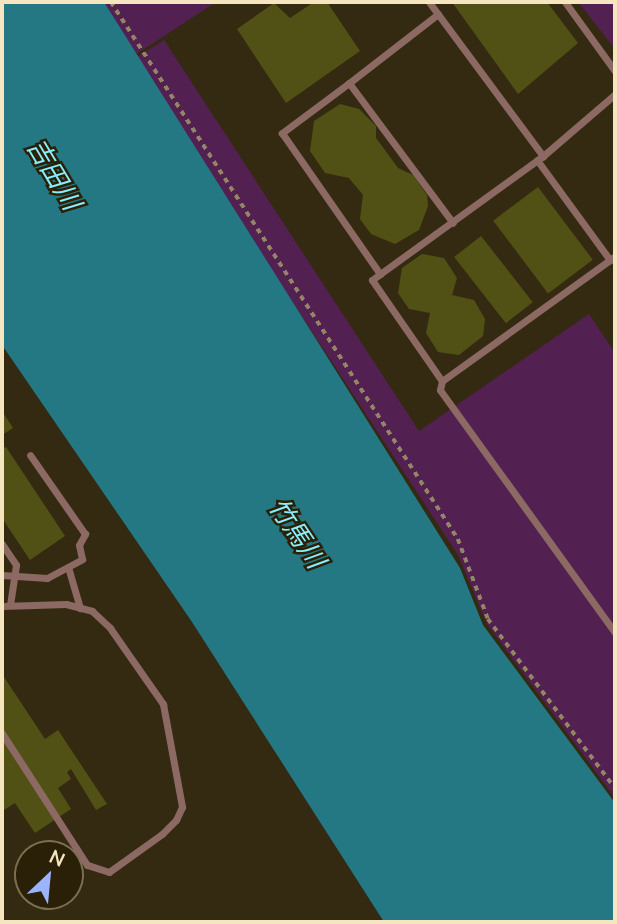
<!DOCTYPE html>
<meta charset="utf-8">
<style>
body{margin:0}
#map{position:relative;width:617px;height:924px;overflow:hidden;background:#342a11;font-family:Mulish,"Noto Sans JP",sans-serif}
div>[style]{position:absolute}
.green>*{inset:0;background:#522051}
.water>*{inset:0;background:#247884}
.building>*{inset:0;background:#525115;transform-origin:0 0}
.path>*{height:3.5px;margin-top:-1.75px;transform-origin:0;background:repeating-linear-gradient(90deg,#938666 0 5px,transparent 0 10px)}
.lane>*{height:7px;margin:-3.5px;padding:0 3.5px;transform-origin:3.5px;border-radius:3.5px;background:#8d6963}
span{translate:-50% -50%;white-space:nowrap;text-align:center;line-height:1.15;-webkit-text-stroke:5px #2a2007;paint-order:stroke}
.water-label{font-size:26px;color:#89eefe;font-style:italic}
.frame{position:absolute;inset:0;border:4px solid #f6e6c0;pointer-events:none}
.north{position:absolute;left:14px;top:840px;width:70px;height:70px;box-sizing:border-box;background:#2a2007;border:2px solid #7c6f51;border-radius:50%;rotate:26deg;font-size:19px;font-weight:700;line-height:28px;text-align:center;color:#f6e6c0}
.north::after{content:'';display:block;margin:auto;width:24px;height:32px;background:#9ab5fd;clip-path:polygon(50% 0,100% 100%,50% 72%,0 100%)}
</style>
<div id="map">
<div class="green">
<div style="clip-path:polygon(103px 2px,216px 2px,132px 57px)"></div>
<div style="clip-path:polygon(578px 2px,615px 2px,615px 49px)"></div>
<div style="clip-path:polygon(164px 40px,419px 431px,589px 314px,615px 353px,615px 798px,487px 624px,458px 555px,134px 59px)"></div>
</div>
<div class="water">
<div style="clip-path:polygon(2px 2px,104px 2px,460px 568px,483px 625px,615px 803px,615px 922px,384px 922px,192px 622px,2px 345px)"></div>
</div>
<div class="building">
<div style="clip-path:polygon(314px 2px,327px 2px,360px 51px,286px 103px,237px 29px,274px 3px,290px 18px)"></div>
<div style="clip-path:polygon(452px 2px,547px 2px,578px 43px,518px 94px)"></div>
<div style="clip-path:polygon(340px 104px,359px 109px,376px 126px,376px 138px,398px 168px,413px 175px,427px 195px,428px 206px,419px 230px,395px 244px,371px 234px,360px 219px,363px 195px,349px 178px,325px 173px,310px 151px,314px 121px)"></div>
<div style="left:538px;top:187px;width:91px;height:56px;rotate:53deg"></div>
<div style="left:481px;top:236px;width:84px;height:34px;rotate:52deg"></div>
<div style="clip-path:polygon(422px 254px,444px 258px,457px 278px,452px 295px,474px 300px,485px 319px,483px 336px,459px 355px,438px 352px,426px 333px,430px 313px,409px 309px,398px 293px,402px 268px)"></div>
<div style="clip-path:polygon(2px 411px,13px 428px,2px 435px)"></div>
<div style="clip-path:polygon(6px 447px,65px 536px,30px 560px,2px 518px,2px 449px)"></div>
<div style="clip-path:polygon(2px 674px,45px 739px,58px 730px,107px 804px,96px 810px,71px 769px,67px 772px,71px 779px,58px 788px,71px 809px,35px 833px,15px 803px,4px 810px)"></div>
</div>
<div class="path">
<div style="left:111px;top:2px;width:639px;rotate:57.13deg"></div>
<div style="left:458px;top:539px;width:85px;rotate:69.4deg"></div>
<div style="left:488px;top:619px;width:211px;rotate:53.1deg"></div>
</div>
<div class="lane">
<div style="left:429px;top:2px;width:192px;rotate:53.5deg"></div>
<div style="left:543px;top:156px;width:95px;rotate:-40.7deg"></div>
<div style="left:565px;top:2px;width:85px;rotate:54.1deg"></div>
<div style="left:438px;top:14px;width:113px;rotate:142.2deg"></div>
<div style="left:349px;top:83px;width:174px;rotate:53.4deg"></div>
<div style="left:349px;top:83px;width:84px;rotate:143.3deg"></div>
<div style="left:282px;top:133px;width:172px;rotate:55.2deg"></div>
<div style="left:380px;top:274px;width:201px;rotate:-35.9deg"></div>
<div style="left:537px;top:160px;width:124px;rotate:53.9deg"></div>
<div style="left:380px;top:274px;width:10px;rotate:143deg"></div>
<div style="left:372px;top:280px;width:123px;rotate:55.3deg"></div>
<div style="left:442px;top:381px;width:213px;rotate:-35.8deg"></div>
<div style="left:442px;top:381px;width:9px;rotate:103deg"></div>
<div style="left:440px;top:390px;width:299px;rotate:54.2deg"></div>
<div style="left:2px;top:544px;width:25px;rotate:56deg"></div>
<div style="left:16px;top:565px;width:40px;rotate:98.5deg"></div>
<div style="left:68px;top:567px;width:43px;rotate:73.7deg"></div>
<div style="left:2px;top:575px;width:45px;rotate:3.8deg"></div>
<div style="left:47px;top:578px;width:40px;rotate:-28deg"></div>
<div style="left:82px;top:559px;width:14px;rotate:-102deg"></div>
<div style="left:79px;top:545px;width:13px;rotate:-61deg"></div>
<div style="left:85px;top:534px;width:96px;rotate:-124.8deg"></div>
<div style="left:2px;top:606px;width:64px;rotate:-1.8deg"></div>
<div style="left:66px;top:604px;width:27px;rotate:15deg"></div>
<div style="left:92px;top:611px;width:25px;rotate:43deg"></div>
<div style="left:110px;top:628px;width:93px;rotate:55.1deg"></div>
<div style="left:163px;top:704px;width:105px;rotate:79.5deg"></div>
<div style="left:182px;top:807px;width:14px;rotate:115deg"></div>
<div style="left:176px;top:820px;width:20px;rotate:135deg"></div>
<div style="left:162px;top:834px;width:65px;rotate:144.4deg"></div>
<div style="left:109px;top:872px;width:23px;rotate:-162deg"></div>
<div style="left:87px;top:865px;width:157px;rotate:-122.8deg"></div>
</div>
<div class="water-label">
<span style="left:54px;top:174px;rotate:59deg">吉田川</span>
<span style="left:297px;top:533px;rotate:56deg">竹馬川</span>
</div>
<div class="frame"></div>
<div class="north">N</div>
</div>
